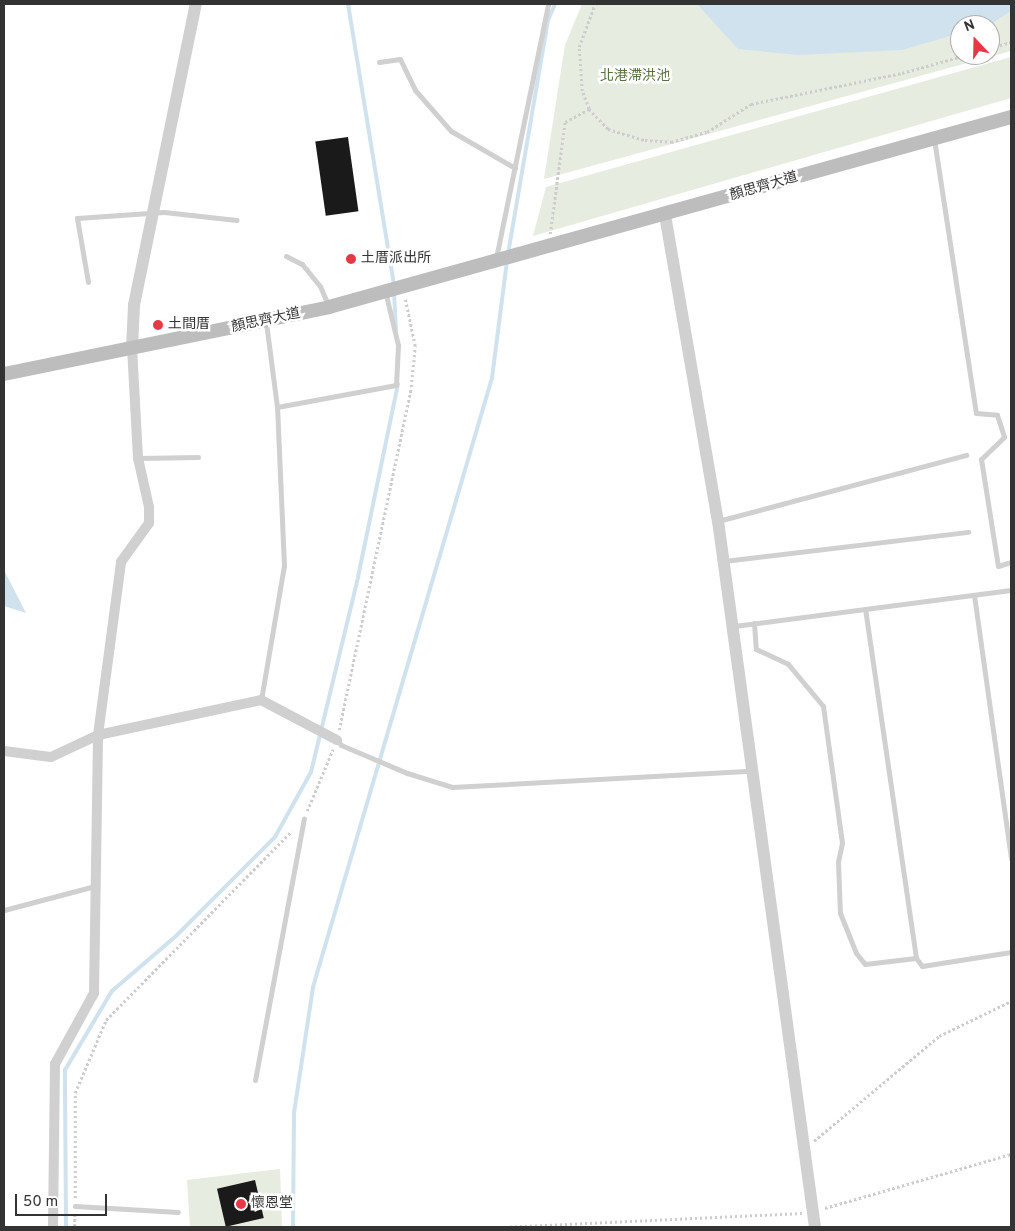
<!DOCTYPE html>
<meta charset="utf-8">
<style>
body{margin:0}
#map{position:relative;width:1015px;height:1231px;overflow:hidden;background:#fff;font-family:Overpass,"Noto Sans TC",sans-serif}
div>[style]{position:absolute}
.green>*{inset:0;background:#e6ecdf}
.water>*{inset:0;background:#cfe2ee}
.stream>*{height:4px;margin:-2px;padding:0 2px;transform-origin:2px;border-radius:2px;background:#cfe2ee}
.building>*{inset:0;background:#1a1a1a;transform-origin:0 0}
.path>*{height:2.5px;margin-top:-1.25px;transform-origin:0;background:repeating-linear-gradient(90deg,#cdcdcd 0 2.5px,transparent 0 5px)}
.service>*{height:5px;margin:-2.5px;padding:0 2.5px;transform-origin:2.5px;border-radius:2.5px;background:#d0d0d0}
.minor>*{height:10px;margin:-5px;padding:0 5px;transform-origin:5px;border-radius:5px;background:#d0d0d0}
.tertiary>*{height:12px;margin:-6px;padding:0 6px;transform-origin:6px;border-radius:6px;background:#d0d0d0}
.secondary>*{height:14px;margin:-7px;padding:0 7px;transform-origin:7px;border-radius:7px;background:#bdbdbd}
.dots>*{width:14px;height:14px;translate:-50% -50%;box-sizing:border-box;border:2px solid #fff;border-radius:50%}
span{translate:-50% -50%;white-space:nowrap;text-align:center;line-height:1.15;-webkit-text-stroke:5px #fff;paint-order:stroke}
.park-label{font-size:14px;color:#56703f}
.street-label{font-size:14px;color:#333}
.poi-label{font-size:14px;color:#333}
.left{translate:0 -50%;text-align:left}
.frame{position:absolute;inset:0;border:5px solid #333;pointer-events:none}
.north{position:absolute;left:950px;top:15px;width:50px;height:50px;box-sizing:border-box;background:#fff;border:1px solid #adadad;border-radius:50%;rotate:339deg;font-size:14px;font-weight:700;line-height:20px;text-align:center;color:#333}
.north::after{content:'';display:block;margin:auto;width:18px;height:22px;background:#e63946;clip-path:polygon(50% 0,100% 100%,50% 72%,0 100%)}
.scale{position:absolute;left:15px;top:1194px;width:92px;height:22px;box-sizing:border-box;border:2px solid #333;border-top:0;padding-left:6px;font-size:15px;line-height:18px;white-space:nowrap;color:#333;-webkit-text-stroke:4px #fff;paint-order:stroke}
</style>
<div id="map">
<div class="green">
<div style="clip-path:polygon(evenodd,582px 4px,1011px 4px,1011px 51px,544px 179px,565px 45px,582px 4px,960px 25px,990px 25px,990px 55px,960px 55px,960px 25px)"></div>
<div style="clip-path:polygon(1011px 57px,1011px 98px,533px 236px,546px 187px)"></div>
<div style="clip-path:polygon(280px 1169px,282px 1227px,190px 1227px,187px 1180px)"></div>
</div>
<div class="water">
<div style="clip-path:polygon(697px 4px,1011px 4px,1011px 11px,991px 24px,960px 25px,960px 33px,902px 50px,798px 55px,738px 49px)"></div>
<div style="clip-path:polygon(4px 570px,26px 613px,4px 606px)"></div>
</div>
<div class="stream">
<div style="left:348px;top:4px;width:285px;rotate:80.7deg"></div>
<div style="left:508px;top:254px;width:237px;rotate:-80.3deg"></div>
<div style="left:548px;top:20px;width:17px;rotate:-66deg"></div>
<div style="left:394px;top:292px;width:38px;rotate:87deg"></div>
<div style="left:66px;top:1227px;width:157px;rotate:-90.4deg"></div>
<div style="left:65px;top:1070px;width:92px;rotate:-59.3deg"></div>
<div style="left:112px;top:991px;width:86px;rotate:-40.7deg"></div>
<div style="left:177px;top:935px;width:139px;rotate:-45deg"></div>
<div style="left:275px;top:837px;width:74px;rotate:-61deg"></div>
<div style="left:311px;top:772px;width:201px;rotate:-76.4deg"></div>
<div style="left:358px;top:577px;width:197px;rotate:-78.3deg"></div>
<div style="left:293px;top:1227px;width:114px;rotate:-89.5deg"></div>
<div style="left:294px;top:1113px;width:127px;rotate:-81.4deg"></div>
<div style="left:313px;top:987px;width:635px;rotate:-73.62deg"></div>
<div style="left:492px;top:378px;width:118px;rotate:-82.7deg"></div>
</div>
<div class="building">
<div style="left:348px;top:137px;width:75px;height:33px;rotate:82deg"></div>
<div style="left:255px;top:1180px;width:39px;height:39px;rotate:77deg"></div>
</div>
<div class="path">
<div style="left:990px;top:48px;width:22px;rotate:-16deg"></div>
<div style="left:589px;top:109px;width:19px;rotate:-111deg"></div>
<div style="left:582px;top:91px;width:44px;rotate:-93.9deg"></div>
<div style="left:579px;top:47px;width:46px;rotate:-69.6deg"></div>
<div style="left:550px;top:234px;width:113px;rotate:-82.4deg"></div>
<div style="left:565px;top:122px;width:27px;rotate:-28deg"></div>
<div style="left:589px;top:109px;width:28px;rotate:46deg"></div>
<div style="left:608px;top:129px;width:39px;rotate:17deg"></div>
<div style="left:645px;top:140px;width:26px;rotate:4deg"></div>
<div style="left:671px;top:142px;width:37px;rotate:-16deg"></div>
<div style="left:707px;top:132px;width:52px;rotate:-32.5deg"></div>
<div style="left:751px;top:104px;width:154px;rotate:-11.6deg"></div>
<div style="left:902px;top:73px;width:66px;rotate:-15.7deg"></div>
<div style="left:339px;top:730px;width:350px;rotate:-78.1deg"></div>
<div style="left:411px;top:387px;width:41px;rotate:-84.4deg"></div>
<div style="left:415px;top:346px;width:48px;rotate:-102deg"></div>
<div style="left:307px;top:811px;width:67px;rotate:-67.2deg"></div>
<div style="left:814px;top:1141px;width:163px;rotate:-40deg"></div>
<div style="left:939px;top:1036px;width:80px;rotate:-25.9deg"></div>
<div style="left:75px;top:1198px;width:105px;rotate:-90deg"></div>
<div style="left:75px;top:1093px;width:79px;rotate:-67deg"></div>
<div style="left:106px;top:1020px;width:265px;rotate:-45.5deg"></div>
<div style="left:825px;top:1208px;width:194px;rotate:-16.2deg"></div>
<div style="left:75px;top:1214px;width:13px;rotate:90deg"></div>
<div style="left:505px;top:1227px;width:298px;rotate:-2.7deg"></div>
</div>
<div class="service">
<div style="left:379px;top:62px;width:21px;rotate:-8deg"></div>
<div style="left:400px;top:59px;width:34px;rotate:64deg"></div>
<div style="left:415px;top:90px;width:55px;rotate:48.7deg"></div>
<div style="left:451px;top:131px;width:74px;rotate:30deg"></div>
<div style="left:934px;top:139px;width:277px;rotate:81.3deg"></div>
<div style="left:976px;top:413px;width:21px;rotate:5deg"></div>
<div style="left:997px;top:415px;width:23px;rotate:72deg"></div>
<div style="left:1004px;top:437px;width:32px;rotate:136deg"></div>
<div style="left:981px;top:459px;width:108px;rotate:81deg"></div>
<div style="left:998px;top:566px;width:14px;rotate:-17deg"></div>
<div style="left:286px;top:256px;width:18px;rotate:27deg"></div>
<div style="left:302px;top:264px;width:28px;rotate:51deg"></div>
<div style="left:320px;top:286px;width:23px;rotate:67deg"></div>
<div style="left:496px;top:258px;width:259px;rotate:-78.4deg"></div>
<div style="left:88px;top:282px;width:65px;rotate:-99.8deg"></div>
<div style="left:77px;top:218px;width:87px;rotate:-3.9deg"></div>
<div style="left:164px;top:212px;width:73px;rotate:6.3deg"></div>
<div style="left:277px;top:407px;width:121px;rotate:-10.5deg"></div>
<div style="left:396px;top:385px;width:40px;rotate:-87.1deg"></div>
<div style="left:398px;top:345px;width:56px;rotate:-103.5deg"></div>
<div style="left:138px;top:458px;width:60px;rotate:-1deg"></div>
<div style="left:718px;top:521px;width:257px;rotate:-14.9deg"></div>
<div style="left:724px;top:561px;width:246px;rotate:-6.8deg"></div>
<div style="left:974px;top:595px;width:266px;rotate:82deg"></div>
<div style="left:754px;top:623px;width:26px;rotate:86deg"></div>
<div style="left:756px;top:649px;width:35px;rotate:25deg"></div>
<div style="left:788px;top:664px;width:55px;rotate:50.2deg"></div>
<div style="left:823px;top:706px;width:138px;rotate:82.1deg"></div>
<div style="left:842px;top:843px;width:19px;rotate:102deg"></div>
<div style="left:838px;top:862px;width:51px;rotate:87.8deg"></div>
<div style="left:840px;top:913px;width:43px;rotate:68.2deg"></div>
<div style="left:856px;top:953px;width:14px;rotate:51deg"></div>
<div style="left:865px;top:964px;width:51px;rotate:-6.7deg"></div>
<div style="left:916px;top:958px;width:352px;rotate:-98.3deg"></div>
<div style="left:734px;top:626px;width:279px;rotate:-7.4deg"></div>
<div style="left:261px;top:700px;width:136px;rotate:-80.3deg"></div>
<div style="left:284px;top:566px;width:159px;rotate:-92.5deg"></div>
<div style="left:277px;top:407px;width:86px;rotate:-97.4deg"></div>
<div style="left:337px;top:740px;width:6px;rotate:51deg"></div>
<div style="left:341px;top:745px;width:72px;rotate:23deg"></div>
<div style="left:407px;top:773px;width:47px;rotate:17.3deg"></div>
<div style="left:452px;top:787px;width:299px;rotate:-3.1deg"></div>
<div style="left:4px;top:910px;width:94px;rotate:-14.8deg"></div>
<div style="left:916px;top:958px;width:10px;rotate:53deg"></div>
<div style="left:922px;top:966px;width:90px;rotate:-8.9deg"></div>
<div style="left:255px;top:1080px;width:266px;rotate:-79.4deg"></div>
<div style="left:75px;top:1206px;width:103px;rotate:3.3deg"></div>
</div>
<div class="minor">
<div style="left:4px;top:751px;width:47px;rotate:7.3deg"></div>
<div style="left:51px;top:757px;width:52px;rotate:-25.1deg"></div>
<div style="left:98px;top:735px;width:167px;rotate:-12.1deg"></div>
<div style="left:261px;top:700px;width:86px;rotate:27.8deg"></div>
<div style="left:53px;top:1227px;width:163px;rotate:-89.3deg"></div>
<div style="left:55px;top:1064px;width:81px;rotate:-61.2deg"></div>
<div style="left:94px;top:993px;width:258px;rotate:-89.1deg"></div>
<div style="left:98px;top:735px;width:175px;rotate:-82.4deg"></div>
<div style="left:121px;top:562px;width:48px;rotate:-54.3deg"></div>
<div style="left:149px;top:523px;width:16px;rotate:-90deg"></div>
<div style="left:149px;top:507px;width:50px;rotate:-102.7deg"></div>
<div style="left:138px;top:458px;width:110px;rotate:-93.1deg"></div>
</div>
<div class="tertiary">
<div style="left:665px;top:215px;width:311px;rotate:80.2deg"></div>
<div style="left:718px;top:521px;width:713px;rotate:82.18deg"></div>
<div style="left:132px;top:348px;width:43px;rotate:-87.3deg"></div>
<div style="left:134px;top:305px;width:307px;rotate:-78.4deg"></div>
</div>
<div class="secondary">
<div style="left:4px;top:374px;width:332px;rotate:-11.6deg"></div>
<div style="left:329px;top:307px;width:708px;rotate:-15.57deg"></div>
</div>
<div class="dots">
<div style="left:351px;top:259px;background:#e63946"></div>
<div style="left:158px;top:325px;background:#e63946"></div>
<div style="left:241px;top:1204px;background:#e63946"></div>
</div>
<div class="park-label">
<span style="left:635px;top:77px">北港滯洪池</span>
</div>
<div class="street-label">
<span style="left:764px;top:187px;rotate:-16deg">顏思齊大道</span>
<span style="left:266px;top:321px;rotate:-12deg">顏思齊大道</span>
</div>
<div class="poi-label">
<span class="left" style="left:361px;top:259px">土厝派出所</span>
<span class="left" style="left:168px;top:325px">土間厝</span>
<span class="left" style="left:251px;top:1204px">懷恩堂</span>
</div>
<div class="frame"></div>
<div class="north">N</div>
<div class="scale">50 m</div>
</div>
